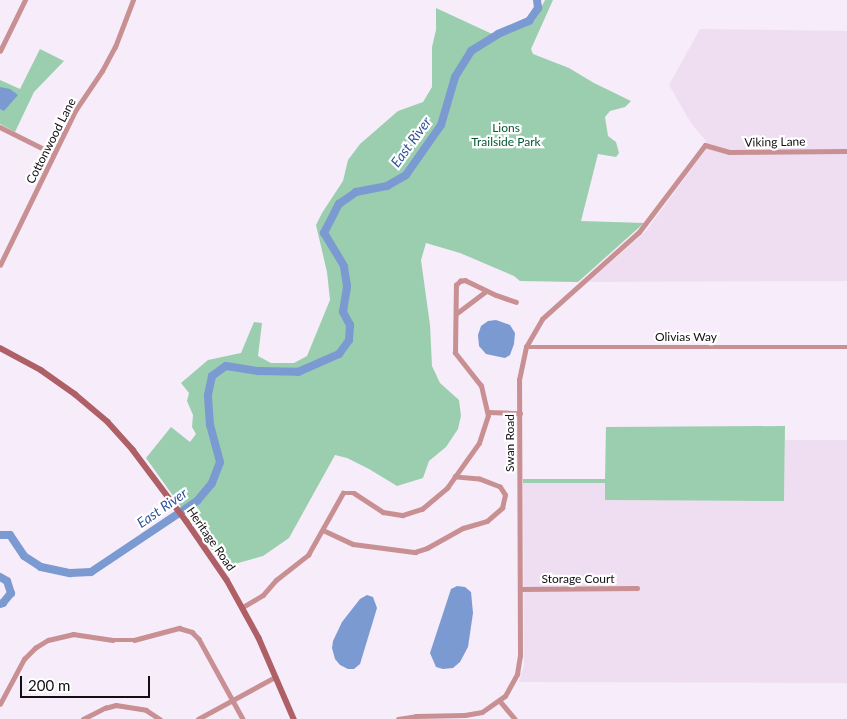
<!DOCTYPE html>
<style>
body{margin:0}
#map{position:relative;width:847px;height:719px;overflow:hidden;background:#f7ecf9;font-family:Lato,sans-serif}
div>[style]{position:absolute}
.built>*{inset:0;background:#efdef2}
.green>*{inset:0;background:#9aceae}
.water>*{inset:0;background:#7b9ad2}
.river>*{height:8px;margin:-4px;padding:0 4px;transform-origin:4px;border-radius:4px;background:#7b9ad2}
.minor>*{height:4.5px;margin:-2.25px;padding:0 2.25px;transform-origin:2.25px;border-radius:2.25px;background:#c89093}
.secondary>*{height:5.5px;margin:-2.75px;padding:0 2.75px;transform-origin:2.75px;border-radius:2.75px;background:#af6067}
span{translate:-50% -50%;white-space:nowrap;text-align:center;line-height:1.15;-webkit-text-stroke:4.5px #fff;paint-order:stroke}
.park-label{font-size:12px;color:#025934}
.street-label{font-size:12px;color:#120f13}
.water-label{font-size:14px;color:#30549a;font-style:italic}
.scale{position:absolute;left:20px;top:676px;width:130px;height:22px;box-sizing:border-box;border:2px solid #120f13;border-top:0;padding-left:6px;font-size:15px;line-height:18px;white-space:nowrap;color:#120f13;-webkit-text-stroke:4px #fff;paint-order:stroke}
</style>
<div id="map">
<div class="built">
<div style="clip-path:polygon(700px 29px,847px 31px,847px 281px,588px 282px,646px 231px,709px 145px,691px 123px,669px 85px)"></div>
<div style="clip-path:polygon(785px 440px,847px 440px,847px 683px,519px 682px,524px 666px,523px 483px,606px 483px,606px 500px,784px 501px)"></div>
</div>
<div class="green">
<div style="clip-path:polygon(545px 0,553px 0,531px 49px,533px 54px,569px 68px,594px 83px,631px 101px,625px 107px,610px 111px,605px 117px,608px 136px,616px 142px,619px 153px,616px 157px,598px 154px,581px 221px,644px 223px,578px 282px,520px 281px,514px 276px,460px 253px,426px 243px,421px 260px,430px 325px,432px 366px,440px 383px,459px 400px,461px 416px,458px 429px,446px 447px,429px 461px,423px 478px,397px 486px,369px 469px,347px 458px,335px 455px,289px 538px,263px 556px,224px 567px,146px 458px,171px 427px,190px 442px,196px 434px,192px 427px,193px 415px,187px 401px,189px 393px,181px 383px,208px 360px,241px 353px,254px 322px,262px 323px,258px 356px,271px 363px,294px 363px,307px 356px,330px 300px,327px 272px,316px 225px,322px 213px,343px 181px,348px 160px,360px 144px,398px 111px,423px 102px,432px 87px,432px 47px,436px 30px,436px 8px,490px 33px,504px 35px,534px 21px)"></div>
<div style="clip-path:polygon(40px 49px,64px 61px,34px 92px,15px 132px,0 124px,0 80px,20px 89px)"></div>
<div style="clip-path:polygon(785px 426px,784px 501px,605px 500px,605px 483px,523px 483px,523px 479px,605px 479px,606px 427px)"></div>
</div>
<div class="water">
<div style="clip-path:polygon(0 87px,10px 89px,18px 95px,4px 111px,0 109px)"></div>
<div style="clip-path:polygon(496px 320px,510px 325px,515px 333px,514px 344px,510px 355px,505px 358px,486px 354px,479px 346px,478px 335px,481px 326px,488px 321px)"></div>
<div style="clip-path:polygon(457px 586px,465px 587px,471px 592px,473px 613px,468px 647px,460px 662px,453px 668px,443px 669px,436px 667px,430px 653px,451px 589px)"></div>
<div style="clip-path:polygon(367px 595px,373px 597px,377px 608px,360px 664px,354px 669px,348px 669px,340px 665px,335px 659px,332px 648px,333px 641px,342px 622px,360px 599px)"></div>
</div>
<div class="river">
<div style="left:0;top:535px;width:10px"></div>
<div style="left:10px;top:535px;width:25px;rotate:56deg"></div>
<div style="left:24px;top:556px;width:20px;rotate:33deg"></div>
<div style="left:41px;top:567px;width:30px;rotate:12deg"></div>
<div style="left:70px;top:573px;width:21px;rotate:-3deg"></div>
<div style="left:91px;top:572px;width:128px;rotate:-33.8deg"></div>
<div style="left:197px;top:501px;width:23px;rotate:-50deg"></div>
<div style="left:212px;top:483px;width:22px;rotate:-69deg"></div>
<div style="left:220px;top:462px;width:38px;rotate:-105deg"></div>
<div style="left:210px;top:425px;width:30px;rotate:-94deg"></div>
<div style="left:208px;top:395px;width:19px;rotate:-78deg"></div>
<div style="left:212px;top:376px;width:17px;rotate:-36deg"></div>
<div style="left:226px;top:366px;width:33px;rotate:9deg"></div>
<div style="left:259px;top:371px;width:39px;rotate:1deg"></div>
<div style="left:298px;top:372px;width:45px;rotate:-23.7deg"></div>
<div style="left:339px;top:354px;width:17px;rotate:-54deg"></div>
<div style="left:349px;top:340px;width:15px;rotate:-86deg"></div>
<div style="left:350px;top:325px;width:15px;rotate:-118deg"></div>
<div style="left:343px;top:312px;width:26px;rotate:-81deg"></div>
<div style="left:347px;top:286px;width:20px;rotate:-99deg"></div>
<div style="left:344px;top:266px;width:39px;rotate:-121deg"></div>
<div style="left:324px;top:233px;width:33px;rotate:-63deg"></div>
<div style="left:339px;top:204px;width:21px;rotate:-35deg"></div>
<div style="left:356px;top:192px;width:32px;rotate:-11deg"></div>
<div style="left:387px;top:186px;width:22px;rotate:-30deg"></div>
<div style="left:406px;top:175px;width:61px;rotate:-55deg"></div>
<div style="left:441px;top:125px;width:50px;rotate:-73.7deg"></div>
<div style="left:455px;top:77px;width:31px;rotate:-58deg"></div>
<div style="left:471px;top:51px;width:32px;rotate:-32deg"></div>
<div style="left:498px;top:34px;width:34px;rotate:-23deg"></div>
<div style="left:529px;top:21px;width:16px;rotate:-55deg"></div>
<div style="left:538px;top:8px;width:8px;rotate:-97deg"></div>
<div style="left:0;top:577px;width:8px;rotate:30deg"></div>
<div style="left:7px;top:581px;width:13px;rotate:72deg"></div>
<div style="left:11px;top:593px;width:13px;rotate:129deg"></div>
<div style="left:3px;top:603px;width:3px;rotate:162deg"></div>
</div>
<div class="minor">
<div style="left:0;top:51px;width:57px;rotate:-63.9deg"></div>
<div style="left:0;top:127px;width:60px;rotate:26.6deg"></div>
<div style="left:0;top:265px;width:171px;rotate:-64deg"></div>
<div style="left:75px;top:111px;width:48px;rotate:-56deg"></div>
<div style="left:102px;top:71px;width:27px;rotate:-62deg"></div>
<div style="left:115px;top:47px;width:50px;rotate:-69deg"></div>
<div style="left:457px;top:313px;width:36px;rotate:-37deg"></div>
<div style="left:526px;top:347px;width:321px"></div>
<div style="left:488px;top:412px;width:32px;rotate:2deg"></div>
<div style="left:323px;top:530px;width:33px;rotate:25deg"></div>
<div style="left:353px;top:544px;width:63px;rotate:7.4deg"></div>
<div style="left:415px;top:552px;width:13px;rotate:-18deg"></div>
<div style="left:427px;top:548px;width:41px;rotate:-29.1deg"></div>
<div style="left:463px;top:528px;width:25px;rotate:-16deg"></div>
<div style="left:487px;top:521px;width:20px;rotate:-41deg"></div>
<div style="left:502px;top:508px;width:13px;rotate:-77deg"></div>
<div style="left:505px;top:495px;width:9px;rotate:-122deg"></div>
<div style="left:500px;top:487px;width:22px;rotate:-159deg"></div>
<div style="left:479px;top:479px;width:24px;rotate:-175deg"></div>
<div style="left:520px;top:589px;width:117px;rotate:-0.5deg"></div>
<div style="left:243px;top:607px;width:23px;rotate:-31deg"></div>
<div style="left:263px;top:595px;width:20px;rotate:-49deg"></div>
<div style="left:276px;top:580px;width:41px;rotate:-38deg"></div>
<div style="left:308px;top:555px;width:71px;rotate:-60.6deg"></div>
<div style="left:343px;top:493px;width:11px"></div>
<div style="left:354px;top:493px;width:35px;rotate:33deg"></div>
<div style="left:383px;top:512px;width:20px;rotate:9deg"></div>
<div style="left:403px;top:515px;width:20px;rotate:-18deg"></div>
<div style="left:422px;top:509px;width:33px;rotate:-40deg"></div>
<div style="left:447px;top:488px;width:55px;rotate:-54.6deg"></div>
<div style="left:479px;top:443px;width:28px;rotate:-72deg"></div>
<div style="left:488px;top:416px;width:31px;rotate:-103deg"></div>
<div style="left:481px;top:386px;width:42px;rotate:-128.2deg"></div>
<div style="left:455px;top:353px;width:68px;rotate:-89.2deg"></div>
<div style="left:456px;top:285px;width:6px;rotate:-45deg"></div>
<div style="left:460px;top:281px;width:5px;rotate:-11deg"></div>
<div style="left:465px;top:280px;width:34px;rotate:26deg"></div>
<div style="left:496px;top:295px;width:21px;rotate:19deg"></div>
<div style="left:500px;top:701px;width:23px;rotate:50deg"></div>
<div style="left:0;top:704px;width:51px;rotate:-61.9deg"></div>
<div style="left:24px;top:659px;width:16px;rotate:-45deg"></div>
<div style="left:35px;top:648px;width:15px;rotate:-32deg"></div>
<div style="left:48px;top:640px;width:26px;rotate:-13deg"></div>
<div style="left:73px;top:634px;width:40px;rotate:8.5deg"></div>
<div style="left:113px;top:640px;width:21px"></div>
<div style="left:134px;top:640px;width:47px;rotate:-14.9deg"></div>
<div style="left:179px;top:628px;width:14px;rotate:17deg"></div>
<div style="left:192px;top:632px;width:10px;rotate:45deg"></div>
<div style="left:199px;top:639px;width:91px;rotate:61.2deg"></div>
<div style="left:83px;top:719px;width:25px;rotate:-27deg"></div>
<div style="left:105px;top:708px;width:11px;rotate:-15deg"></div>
<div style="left:116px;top:705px;width:30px;rotate:9deg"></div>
<div style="left:146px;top:710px;width:17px;rotate:33deg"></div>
<div style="left:198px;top:719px;width:88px;rotate:-28.6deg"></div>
<div style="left:398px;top:719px;width:18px;rotate:-9deg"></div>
<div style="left:416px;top:716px;width:49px;rotate:-1.2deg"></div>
<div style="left:465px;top:715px;width:17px;rotate:-10deg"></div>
<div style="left:482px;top:712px;width:28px;rotate:-35deg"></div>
<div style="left:505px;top:696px;width:25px;rotate:-61deg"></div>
<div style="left:517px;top:674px;width:18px;rotate:-81deg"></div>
<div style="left:520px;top:656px;width:276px;rotate:-90.2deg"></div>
<div style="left:519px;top:380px;width:34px;rotate:-78deg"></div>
<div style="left:526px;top:347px;width:32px;rotate:-60deg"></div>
<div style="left:542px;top:319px;width:130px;rotate:-41.9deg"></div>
<div style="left:639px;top:232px;width:109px;rotate:-52.8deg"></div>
<div style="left:705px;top:145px;width:25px;rotate:16deg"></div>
<div style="left:729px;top:152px;width:118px;rotate:-0.5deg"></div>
</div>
<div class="secondary">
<div style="left:0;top:348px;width:47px;rotate:28.2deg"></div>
<div style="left:41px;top:370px;width:42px;rotate:35.2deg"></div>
<div style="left:75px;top:394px;width:43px;rotate:40.3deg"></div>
<div style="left:108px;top:422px;width:38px;rotate:48deg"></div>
<div style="left:133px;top:450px;width:90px;rotate:53.1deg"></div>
<div style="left:187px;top:522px;width:70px;rotate:55.4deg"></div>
<div style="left:227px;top:580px;width:66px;rotate:61.1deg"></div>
<div style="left:259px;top:638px;width:88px;rotate:66.6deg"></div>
</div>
<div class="park-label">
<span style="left:506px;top:135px">Lions<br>Trailside Park</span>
</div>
<div class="street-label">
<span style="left:51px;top:141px;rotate:-63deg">Cottonwood Lane</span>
<span style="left:775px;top:142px;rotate:-1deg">Viking Lane</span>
<span style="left:686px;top:337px">Olivias Way</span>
<span style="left:510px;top:443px;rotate:-90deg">Swan Road</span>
<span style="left:211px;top:539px;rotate:55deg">Heritage Road</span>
<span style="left:578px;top:579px">Storage Court</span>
</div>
<div class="water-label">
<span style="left:411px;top:142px;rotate:-54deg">East River</span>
<span style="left:162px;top:508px;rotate:-35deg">East River</span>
</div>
<div class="scale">200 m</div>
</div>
